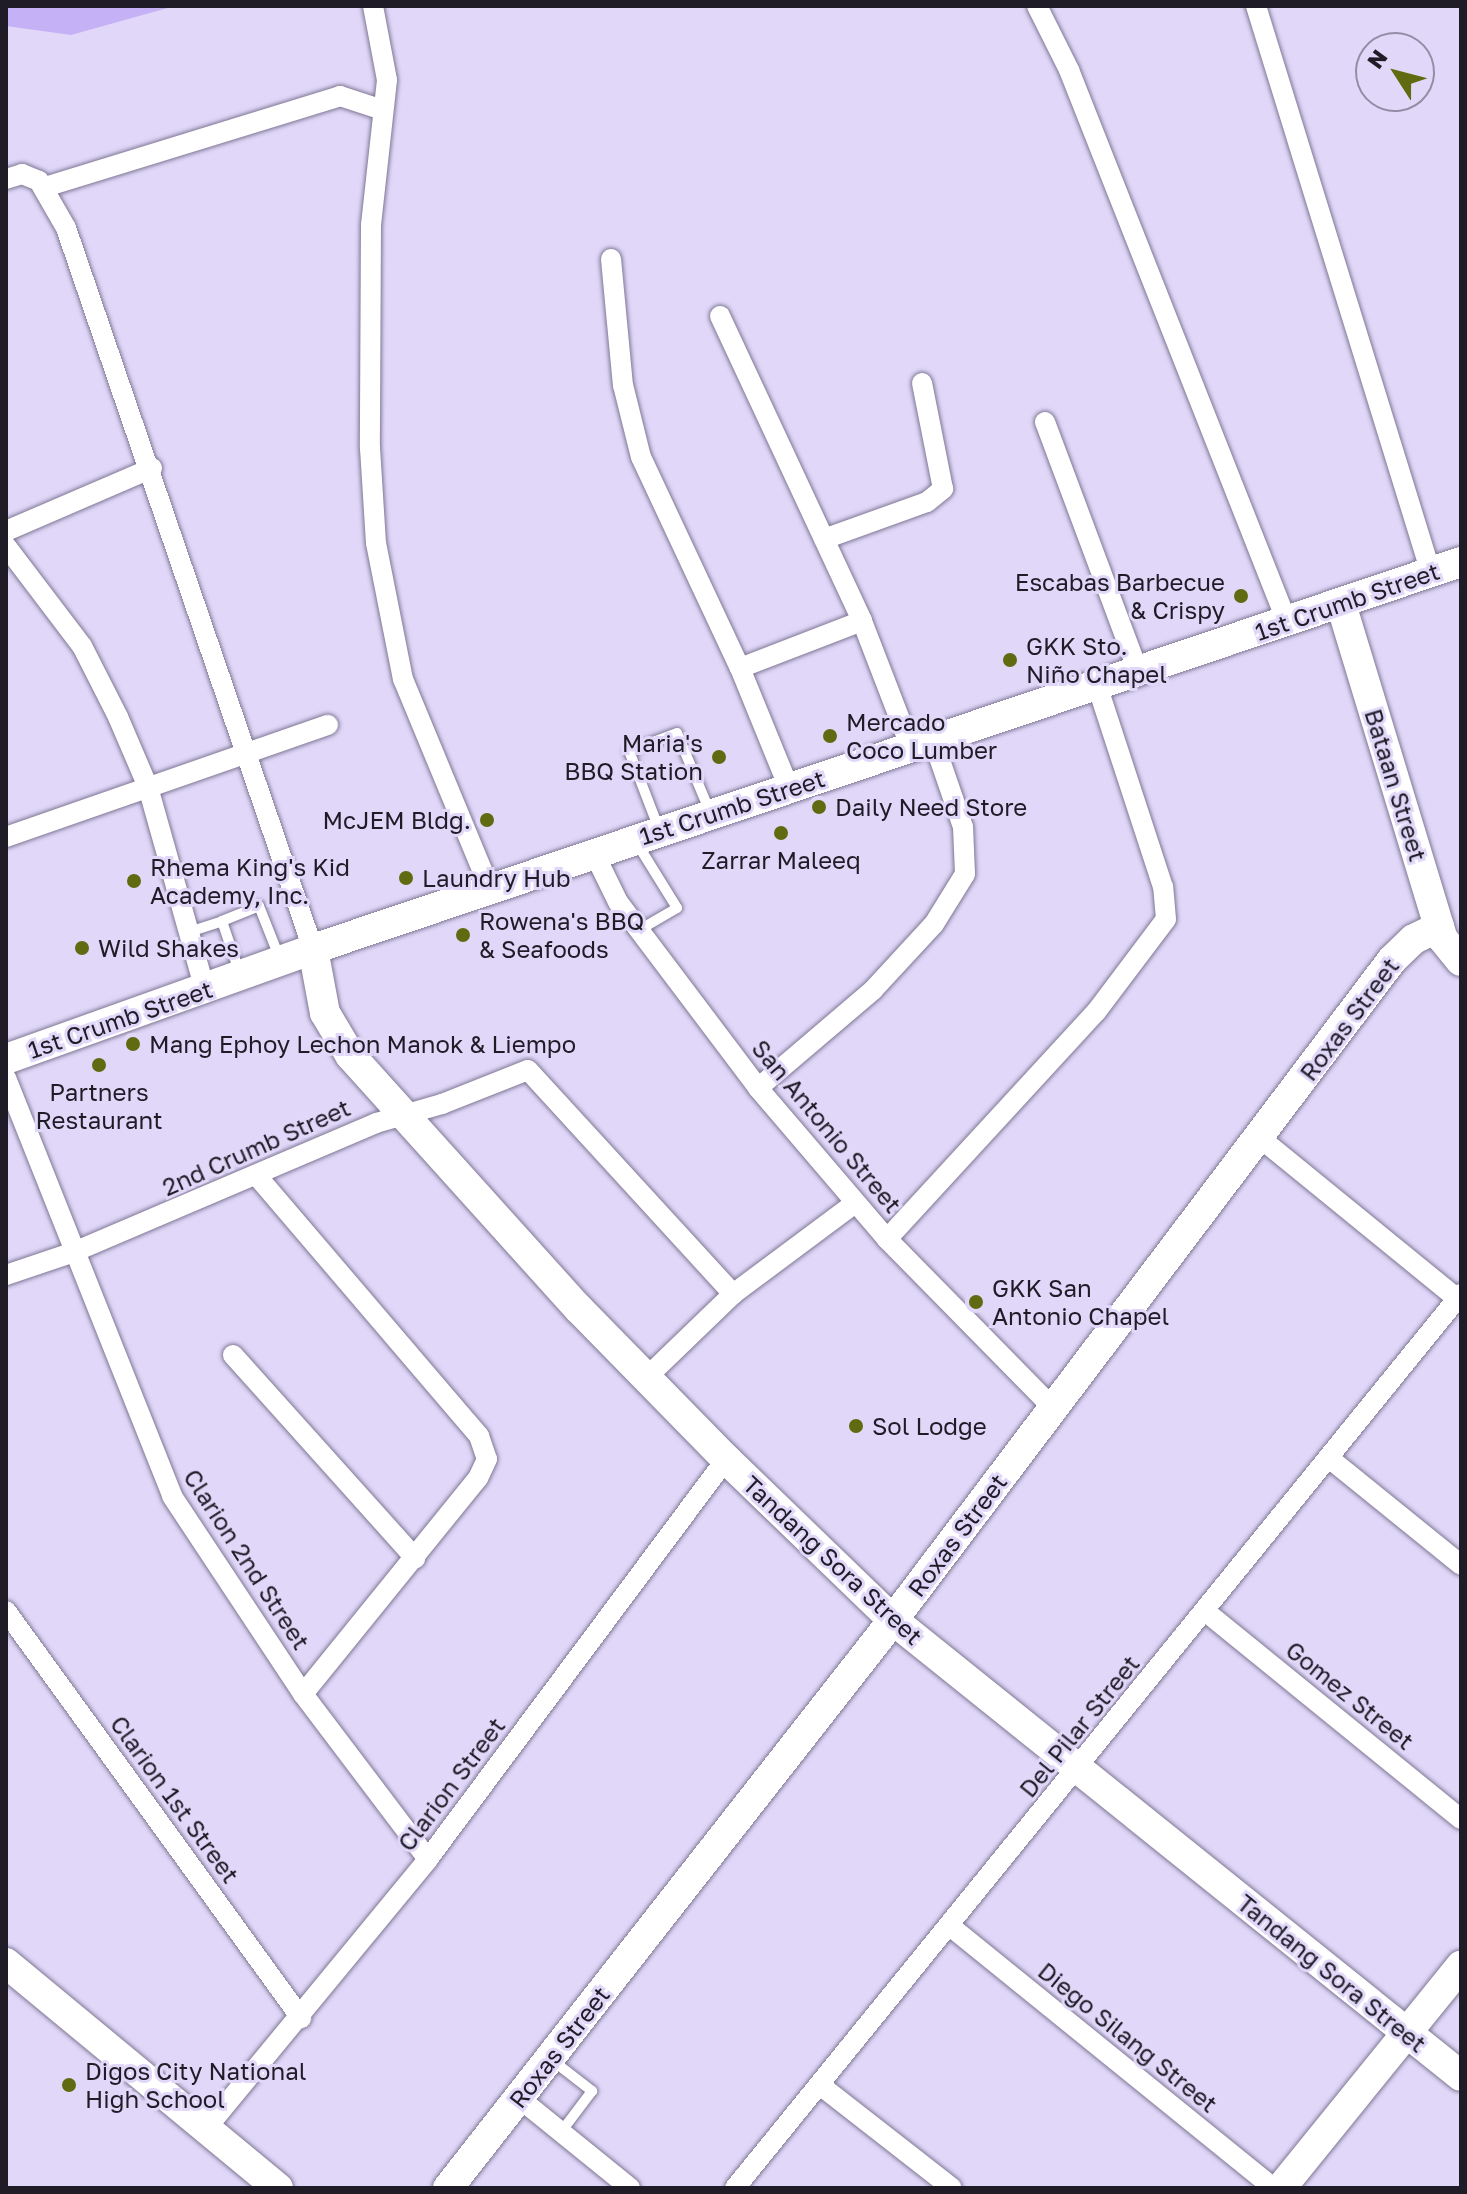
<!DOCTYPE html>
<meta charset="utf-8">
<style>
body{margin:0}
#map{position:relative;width:1467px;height:2194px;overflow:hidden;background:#e1d8f9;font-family:"Golos Text",sans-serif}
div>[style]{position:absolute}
.water>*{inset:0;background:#c5b1f5}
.roads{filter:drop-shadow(0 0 2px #7f7794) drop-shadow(0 0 2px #7f7794)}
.lane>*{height:10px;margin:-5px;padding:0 5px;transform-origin:5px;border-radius:5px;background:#fff}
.street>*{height:20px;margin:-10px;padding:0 10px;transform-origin:10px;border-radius:10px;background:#fff}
.secondary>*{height:30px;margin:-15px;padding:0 15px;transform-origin:15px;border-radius:15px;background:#fff}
.dots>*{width:22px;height:22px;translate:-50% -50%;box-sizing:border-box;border:4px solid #e1d8f9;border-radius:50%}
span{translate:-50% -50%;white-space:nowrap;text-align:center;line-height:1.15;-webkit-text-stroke:6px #e1d8f9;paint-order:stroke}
.poi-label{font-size:24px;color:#1f1c27}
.right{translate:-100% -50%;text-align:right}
.left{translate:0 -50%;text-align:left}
.street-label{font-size:24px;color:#1f1c27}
.frame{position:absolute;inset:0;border:8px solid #1f1c27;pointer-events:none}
.north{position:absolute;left:1355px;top:32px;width:80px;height:80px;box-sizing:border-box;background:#e1d8f9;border:2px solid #938da5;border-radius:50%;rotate:306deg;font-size:22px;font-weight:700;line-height:32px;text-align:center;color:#1f1c27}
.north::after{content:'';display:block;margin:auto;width:28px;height:36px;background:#606a11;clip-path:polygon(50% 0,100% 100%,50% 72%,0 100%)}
</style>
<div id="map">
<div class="water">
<div style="clip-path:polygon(6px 6px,175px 6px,71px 35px,6px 26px)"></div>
</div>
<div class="roads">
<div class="lane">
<div style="left:659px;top:829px;width:84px;rotate:-111deg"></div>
<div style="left:629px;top:751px;width:51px;rotate:-20.6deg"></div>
<div style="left:677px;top:733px;width:86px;rotate:67.3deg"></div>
<div style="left:638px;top:845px;width:74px;rotate:58.2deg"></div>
<div style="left:677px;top:908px;width:44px;rotate:149.9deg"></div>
<div style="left:189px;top:932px;width:35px;rotate:-18deg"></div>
<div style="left:240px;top:974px;width:56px;rotate:-108.8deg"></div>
<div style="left:222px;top:921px;width:40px;rotate:-22deg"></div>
<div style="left:259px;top:906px;width:57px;rotate:68.4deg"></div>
<div style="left:552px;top:2060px;width:51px;rotate:37.8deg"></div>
<div style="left:592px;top:2091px;width:51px;rotate:127.1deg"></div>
</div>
<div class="street">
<div style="left:373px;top:6px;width:75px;rotate:79.3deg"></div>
<div style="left:387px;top:80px;width:146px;rotate:96.3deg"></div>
<div style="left:371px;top:225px;width:223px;rotate:90.3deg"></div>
<div style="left:370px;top:448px;width:95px;rotate:86.4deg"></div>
<div style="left:376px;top:543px;width:139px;rotate:78.8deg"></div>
<div style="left:403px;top:679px;width:227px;rotate:67.5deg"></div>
<div style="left:1037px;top:6px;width:72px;rotate:63.4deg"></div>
<div style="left:1069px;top:70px;width:593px;rotate:68.45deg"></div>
<div style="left:1256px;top:6px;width:593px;rotate:72.85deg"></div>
<div style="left:6px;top:179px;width:17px;rotate:-17deg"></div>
<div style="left:22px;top:174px;width:18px;rotate:22deg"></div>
<div style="left:39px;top:181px;width:54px;rotate:60.1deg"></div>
<div style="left:66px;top:228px;width:762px;rotate:71.09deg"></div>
<div style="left:45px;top:187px;width:309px;rotate:-17.1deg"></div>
<div style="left:340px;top:96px;width:45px;rotate:18deg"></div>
<div style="left:611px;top:259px;width:127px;rotate:84.6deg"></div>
<div style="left:623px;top:385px;width:74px;rotate:76deg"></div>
<div style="left:641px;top:457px;width:233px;rotate:64.9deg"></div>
<div style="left:740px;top:668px;width:130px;rotate:67.8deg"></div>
<div style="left:720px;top:316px;width:336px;rotate:65deg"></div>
<div style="left:862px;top:621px;width:136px;rotate:68.9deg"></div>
<div style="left:1045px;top:422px;width:266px;rotate:69.5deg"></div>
<div style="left:6px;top:531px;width:159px;rotate:-23.3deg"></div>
<div style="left:824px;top:539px;width:109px;rotate:-19.8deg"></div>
<div style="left:927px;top:502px;width:21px;rotate:-39deg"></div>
<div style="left:943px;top:489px;width:108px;rotate:-101.2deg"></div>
<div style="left:6px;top:546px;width:126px;rotate:52.8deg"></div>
<div style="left:82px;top:646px;width:80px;rotate:63.1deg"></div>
<div style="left:118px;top:717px;width:76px;rotate:66.8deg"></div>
<div style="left:148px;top:787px;width:211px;rotate:74.3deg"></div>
<div style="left:740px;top:668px;width:131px;rotate:-21.1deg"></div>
<div style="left:6px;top:837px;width:341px;rotate:-19.2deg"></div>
<div style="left:594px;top:853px;width:55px;rotate:63.9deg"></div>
<div style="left:618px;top:902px;width:233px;rotate:53deg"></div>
<div style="left:758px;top:1088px;width:199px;rotate:49.5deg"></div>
<div style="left:887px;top:1239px;width:235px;rotate:45.5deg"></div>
<div style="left:6px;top:1078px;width:450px;rotate:68.3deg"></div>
<div style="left:172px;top:1496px;width:237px;rotate:56.5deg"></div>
<div style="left:303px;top:1694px;width:207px;rotate:52.9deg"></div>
<div style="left:758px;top:1088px;width:151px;rotate:-40.4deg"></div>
<div style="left:873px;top:990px;width:90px;rotate:-47.3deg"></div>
<div style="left:934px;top:924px;width:59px;rotate:-58.2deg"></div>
<div style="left:965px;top:874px;width:47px;rotate:-92.4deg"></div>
<div style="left:963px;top:827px;width:92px;rotate:-109deg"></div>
<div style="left:1259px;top:1137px;width:261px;rotate:39.2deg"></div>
<div style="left:257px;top:1176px;width:342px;rotate:49.5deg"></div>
<div style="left:479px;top:1436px;width:24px;rotate:71deg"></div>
<div style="left:487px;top:1459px;width:21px;rotate:115deg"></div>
<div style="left:478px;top:1478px;width:278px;rotate:129deg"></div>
<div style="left:887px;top:1239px;width:309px;rotate:-47.4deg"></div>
<div style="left:1096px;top:1012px;width:116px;rotate:-53deg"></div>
<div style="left:1166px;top:919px;width:32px;rotate:-95deg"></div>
<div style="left:1163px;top:887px;width:213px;rotate:-108.1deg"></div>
<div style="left:6px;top:1275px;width:72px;rotate:-18.7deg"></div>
<div style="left:74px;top:1252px;width:328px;rotate:-23.1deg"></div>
<div style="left:376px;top:1123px;width:69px;rotate:-16.1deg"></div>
<div style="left:442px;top:1104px;width:92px;rotate:-21.6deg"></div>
<div style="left:528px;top:1070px;width:304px;rotate:47.5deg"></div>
<div style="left:233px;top:1355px;width:273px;rotate:48.1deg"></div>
<div style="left:646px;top:1378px;width:121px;rotate:-44deg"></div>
<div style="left:733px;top:1294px;width:152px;rotate:-36.7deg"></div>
<div style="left:1329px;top:1458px;width:170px;rotate:39deg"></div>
<div style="left:6px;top:1611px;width:503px;rotate:54.06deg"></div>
<div style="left:1205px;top:1611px;width:330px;rotate:39.1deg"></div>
<div style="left:950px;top:1926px;width:417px;rotate:39deg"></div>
<div style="left:820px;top:2085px;width:167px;rotate:38deg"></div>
<div style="left:519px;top:2098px;width:143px;rotate:39deg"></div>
<div style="left:205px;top:2130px;width:351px;rotate:-50.5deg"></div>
<div style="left:428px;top:1859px;width:499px;rotate:-53.3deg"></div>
<div style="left:735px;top:2188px;width:1152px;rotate:-50.92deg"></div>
</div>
<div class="secondary">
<div style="left:1341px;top:604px;width:350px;rotate:73.1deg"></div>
<div style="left:1443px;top:939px;width:28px;rotate:51deg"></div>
<div style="left:313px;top:949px;width:65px;rotate:79.4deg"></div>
<div style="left:325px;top:1013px;width:49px;rotate:59.2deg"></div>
<div style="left:350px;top:1055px;width:342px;rotate:48deg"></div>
<div style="left:579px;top:1309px;width:210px;rotate:45.6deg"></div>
<div style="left:726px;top:1459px;width:232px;rotate:44deg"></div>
<div style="left:893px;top:1620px;width:728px;rotate:38.76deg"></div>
<div style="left:6px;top:1059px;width:326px;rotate:-19.7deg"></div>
<div style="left:313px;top:949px;width:1211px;rotate:-18.63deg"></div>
<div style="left:6px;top:1963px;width:353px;rotate:39.6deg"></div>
<div style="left:448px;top:2188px;width:722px;rotate:-51.92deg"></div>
<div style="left:893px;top:1620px;width:827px;rotate:-52.91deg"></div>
<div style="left:1392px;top:960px;width:30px;rotate:-44deg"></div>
<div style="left:1414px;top:939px;width:28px;rotate:-26deg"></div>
<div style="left:1281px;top:2188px;width:286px;rotate:-51deg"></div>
</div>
</div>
<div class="dots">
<div style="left:1241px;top:596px;background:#606a11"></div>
<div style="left:1010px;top:660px;background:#606a11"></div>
<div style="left:830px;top:736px;background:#606a11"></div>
<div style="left:719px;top:757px;background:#606a11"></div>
<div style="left:819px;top:807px;background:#606a11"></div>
<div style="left:487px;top:820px;background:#606a11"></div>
<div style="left:781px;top:833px;background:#606a11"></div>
<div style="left:406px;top:878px;background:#606a11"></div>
<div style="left:134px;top:881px;background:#606a11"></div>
<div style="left:463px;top:935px;background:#606a11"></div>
<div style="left:82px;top:948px;background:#606a11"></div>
<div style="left:133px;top:1044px;background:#606a11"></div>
<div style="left:99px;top:1065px;background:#606a11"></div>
<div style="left:976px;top:1302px;background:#606a11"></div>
<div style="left:856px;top:1426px;background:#606a11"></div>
<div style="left:69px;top:2085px;background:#606a11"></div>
</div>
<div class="poi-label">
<span class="right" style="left:1225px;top:596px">Escabas Barbecue<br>&amp; Crispy</span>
<span class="left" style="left:1026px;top:660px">GKK Sto.<br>Niño Chapel</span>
<span class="left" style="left:846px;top:736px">Mercado<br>Coco Lumber</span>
<span class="right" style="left:703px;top:757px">Maria's<br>BBQ Station</span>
<span class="left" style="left:835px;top:807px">Daily Need Store</span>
<span class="right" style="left:471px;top:820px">McJEM Bldg.</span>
<span style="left:781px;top:860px">Zarrar Maleeq</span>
<span class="left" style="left:150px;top:881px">Rhema King's Kid<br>Academy, Inc.</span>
<span class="left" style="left:422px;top:878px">Laundry Hub</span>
<span class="left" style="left:479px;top:935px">Rowena's BBQ<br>&amp; Seafoods</span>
<span class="left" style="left:98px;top:948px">Wild Shakes</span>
<span class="left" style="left:149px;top:1044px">Mang Ephoy Lechon Manok &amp; Liempo</span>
<span style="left:99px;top:1106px">Partners<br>Restaurant</span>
<span class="left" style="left:992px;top:1302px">GKK San<br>Antonio Chapel</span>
<span class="left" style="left:872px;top:1426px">Sol Lodge</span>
<span class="left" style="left:85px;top:2085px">Digos City National<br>High School</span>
</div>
<div class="street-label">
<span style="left:1347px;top:601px;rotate:-19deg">1st Crumb Street</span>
<span style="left:1396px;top:785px;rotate:73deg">Bataan Street</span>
<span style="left:732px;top:807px;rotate:-18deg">1st Crumb Street</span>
<span style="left:120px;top:1019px;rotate:-19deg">1st Crumb Street</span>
<span style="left:1349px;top:1019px;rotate:-53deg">Roxas Street</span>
<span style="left:827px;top:1126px;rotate:50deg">San Antonio Street</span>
<span style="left:256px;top:1147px;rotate:-24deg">2nd Crumb Street</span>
<span style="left:957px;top:1535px;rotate:-53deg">Roxas Street</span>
<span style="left:247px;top:1559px;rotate:57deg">Clarion 2nd Street</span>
<span style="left:833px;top:1560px;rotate:43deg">Tandang Sora Street</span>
<span style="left:1350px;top:1695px;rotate:39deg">Gomez Street</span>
<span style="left:1079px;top:1726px;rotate:-51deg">Del Pilar Street</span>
<span style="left:451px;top:1784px;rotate:-53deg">Clarion Street</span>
<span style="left:175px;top:1799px;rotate:54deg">Clarion 1st Street</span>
<span style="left:1332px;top:1973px;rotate:39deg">Tandang Sora Street</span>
<span style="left:1128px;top:2037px;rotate:39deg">Diego Silang Street</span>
<span style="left:559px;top:2047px;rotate:-52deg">Roxas Street</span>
</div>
<div class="frame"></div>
<div class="north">N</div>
</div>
